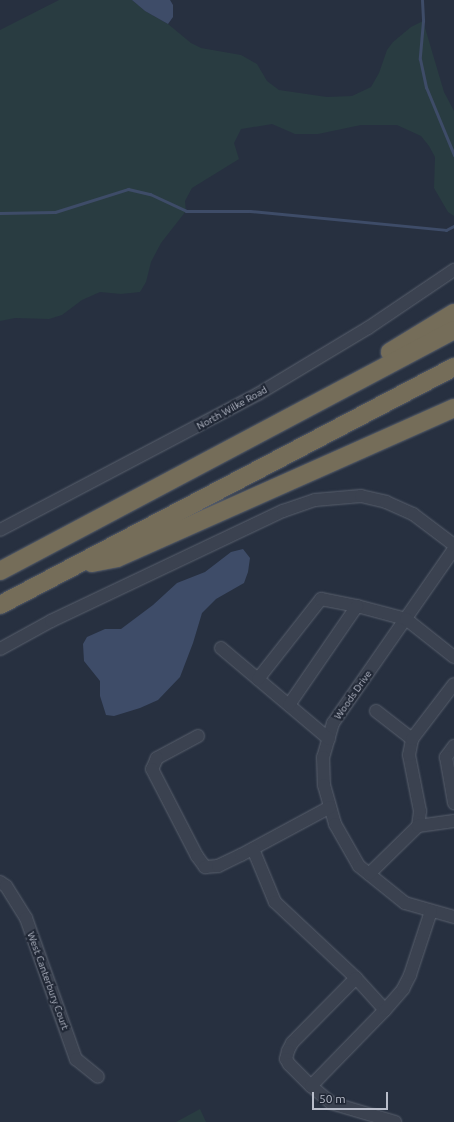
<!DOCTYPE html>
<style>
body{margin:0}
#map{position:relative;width:454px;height:1122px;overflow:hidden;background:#273040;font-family:Ubuntu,sans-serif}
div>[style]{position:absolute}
.green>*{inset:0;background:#293c41}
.water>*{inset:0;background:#3e4c68}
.stream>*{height:3px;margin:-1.5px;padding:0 1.5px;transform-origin:1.5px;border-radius:1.5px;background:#3e4c68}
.roads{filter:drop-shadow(0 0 1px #59606d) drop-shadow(0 0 1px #59606d)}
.minor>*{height:12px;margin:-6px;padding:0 6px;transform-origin:6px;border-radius:6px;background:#3b4250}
.highway>*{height:18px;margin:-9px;padding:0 9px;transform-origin:9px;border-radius:9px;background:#756d59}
span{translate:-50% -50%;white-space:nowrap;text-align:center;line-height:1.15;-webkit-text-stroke:4px #202735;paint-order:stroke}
.street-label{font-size:10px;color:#b8bdca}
.scale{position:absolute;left:312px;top:1092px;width:76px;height:18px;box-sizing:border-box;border:2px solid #b8bdca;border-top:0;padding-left:5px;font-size:12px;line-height:14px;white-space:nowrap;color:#b8bdca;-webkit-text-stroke:3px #202735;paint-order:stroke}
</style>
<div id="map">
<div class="green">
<div style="clip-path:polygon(59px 0,132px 0,145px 11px,168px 24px,191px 43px,201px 48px,241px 55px,257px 64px,267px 81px,279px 90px,327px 97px,352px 96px,371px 87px,379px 73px,387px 50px,393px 42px,411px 27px,423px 21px,444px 92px,454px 111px,454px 216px,448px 212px,434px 188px,435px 157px,429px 146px,421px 136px,397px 125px,361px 125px,318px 134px,295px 134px,272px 124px,241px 129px,234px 143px,239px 159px,192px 188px,185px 201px,186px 211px,161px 243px,151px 262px,146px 282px,140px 292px,121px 294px,100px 292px,82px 300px,62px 315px,49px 319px,15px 318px,0 321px,0 30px)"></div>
<div style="clip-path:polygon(200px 1109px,206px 1122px,176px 1122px)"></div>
</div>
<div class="water">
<div style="clip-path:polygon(132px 0,170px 0,173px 5px,173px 17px,168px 24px,145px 11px)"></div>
<div style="clip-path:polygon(243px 549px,250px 558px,248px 572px,244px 583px,216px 599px,202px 613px,193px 643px,180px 677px,158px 700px,140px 708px,114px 716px,106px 715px,100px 696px,100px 681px,84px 661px,83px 644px,87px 637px,105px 629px,121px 629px,153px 605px,177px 583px,205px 572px,231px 552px)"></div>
</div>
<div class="stream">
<div style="left:422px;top:0;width:21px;rotate:87deg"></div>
<div style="left:423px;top:21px;width:38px;rotate:95deg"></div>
<div style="left:420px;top:59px;width:29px;rotate:78deg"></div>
<div style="left:426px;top:87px;width:74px;rotate:67.6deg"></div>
<div style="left:0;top:213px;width:55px;rotate:-1deg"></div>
<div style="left:55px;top:212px;width:77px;rotate:-17.5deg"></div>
<div style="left:128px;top:189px;width:23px;rotate:13deg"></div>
<div style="left:150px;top:194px;width:40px;rotate:25deg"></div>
<div style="left:186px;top:211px;width:64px"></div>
<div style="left:250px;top:211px;width:197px;rotate:5.5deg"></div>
<div style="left:446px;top:230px;width:9px;rotate:-27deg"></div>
</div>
<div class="roads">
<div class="minor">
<div style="left:0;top:530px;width:292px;rotate:-27.8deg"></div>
<div style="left:258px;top:394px;width:128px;rotate:-31deg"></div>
<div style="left:368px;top:328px;width:104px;rotate:-34deg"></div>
<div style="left:454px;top:549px;width:212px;rotate:124.8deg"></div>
<div style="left:333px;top:723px;width:35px;rotate:106deg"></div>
<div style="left:323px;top:757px;width:28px;rotate:88deg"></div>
<div style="left:324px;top:785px;width:41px;rotate:74.2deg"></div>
<div style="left:335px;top:824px;width:48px;rotate:60.3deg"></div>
<div style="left:359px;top:866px;width:59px;rotate:38.8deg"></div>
<div style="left:405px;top:903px;width:51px;rotate:15.9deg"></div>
<div style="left:357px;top:606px;width:51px;rotate:14.9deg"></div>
<div style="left:406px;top:619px;width:61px;rotate:38.4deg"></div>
<div style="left:221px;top:648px;width:141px;rotate:40.1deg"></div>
<div style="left:0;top:649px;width:58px;rotate:-28.8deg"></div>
<div style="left:51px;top:621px;width:257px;rotate:-25.4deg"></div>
<div style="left:283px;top:511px;width:34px;rotate:-19deg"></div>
<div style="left:315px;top:500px;width:46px;rotate:-5deg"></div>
<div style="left:361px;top:496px;width:26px;rotate:13deg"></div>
<div style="left:386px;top:502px;width:30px;rotate:24deg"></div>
<div style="left:413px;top:514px;width:51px;rotate:37.1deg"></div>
<div style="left:258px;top:679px;width:102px;rotate:-51.8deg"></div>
<div style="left:321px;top:599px;width:37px;rotate:11deg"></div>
<div style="left:357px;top:606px;width:120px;rotate:124.5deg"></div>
<div style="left:376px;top:711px;width:46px;rotate:37.9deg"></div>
<div style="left:198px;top:736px;width:47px;rotate:151.8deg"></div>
<div style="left:157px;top:758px;width:12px;rotate:114deg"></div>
<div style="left:152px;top:769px;width:98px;rotate:62.7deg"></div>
<div style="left:197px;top:856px;width:14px;rotate:54deg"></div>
<div style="left:205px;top:867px;width:13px;rotate:-4deg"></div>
<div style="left:218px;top:866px;width:25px;rotate:-26deg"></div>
<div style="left:241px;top:855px;width:101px;rotate:-28.3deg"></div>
<div style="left:454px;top:746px;width:14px;rotate:126deg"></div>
<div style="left:446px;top:757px;width:47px;rotate:80.1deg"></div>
<div style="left:418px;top:826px;width:15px;rotate:-82deg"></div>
<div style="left:420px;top:811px;width:57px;rotate:-101.1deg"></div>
<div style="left:409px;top:755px;width:16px;rotate:-79deg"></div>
<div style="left:412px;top:739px;width:69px;rotate:-52.6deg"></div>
<div style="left:253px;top:849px;width:57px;rotate:67.5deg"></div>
<div style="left:275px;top:902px;width:111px;rotate:43.2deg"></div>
<div style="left:356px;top:978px;width:43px;rotate:47.8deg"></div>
<div style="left:369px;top:874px;width:69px;rotate:-44.4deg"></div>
<div style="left:418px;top:826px;width:36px;rotate:-8deg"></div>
<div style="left:0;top:882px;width:7px;rotate:34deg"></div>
<div style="left:6px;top:886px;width:38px;rotate:58deg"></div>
<div style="left:26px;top:918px;width:150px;rotate:70.5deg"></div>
<div style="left:76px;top:1059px;width:28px;rotate:39deg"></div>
<div style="left:356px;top:978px;width:91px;rotate:134.6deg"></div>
<div style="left:292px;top:1043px;width:9px;rotate:117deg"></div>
<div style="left:288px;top:1051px;width:8px;rotate:104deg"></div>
<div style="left:286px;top:1059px;width:6px;rotate:59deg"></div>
<div style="left:289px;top:1064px;width:31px;rotate:45deg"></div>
<div style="left:311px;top:1086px;width:26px;rotate:40deg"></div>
<div style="left:331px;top:1103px;width:67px;rotate:16.5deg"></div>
<div style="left:311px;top:1086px;width:106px;rotate:-45.8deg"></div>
<div style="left:385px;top:1010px;width:28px;rotate:-49deg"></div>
<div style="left:403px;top:989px;width:16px;rotate:-63deg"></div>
<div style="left:410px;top:975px;width:67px;rotate:-71.8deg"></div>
</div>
<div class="highway">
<div style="left:390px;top:352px;width:75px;rotate:-31.4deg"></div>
<div style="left:92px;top:563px;width:25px;rotate:-11deg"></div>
<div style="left:117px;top:558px;width:369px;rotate:-24deg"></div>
<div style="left:0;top:571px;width:514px;rotate:-27.96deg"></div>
<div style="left:0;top:605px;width:513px;rotate:-27.66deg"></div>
</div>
</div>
<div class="street-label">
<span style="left:232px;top:408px;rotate:-29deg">North Wilke Road</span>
<span style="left:353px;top:695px;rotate:-55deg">Woods Drive</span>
<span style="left:48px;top:981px;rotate:70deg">West Canterbury Court</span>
</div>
<div class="scale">50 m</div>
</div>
